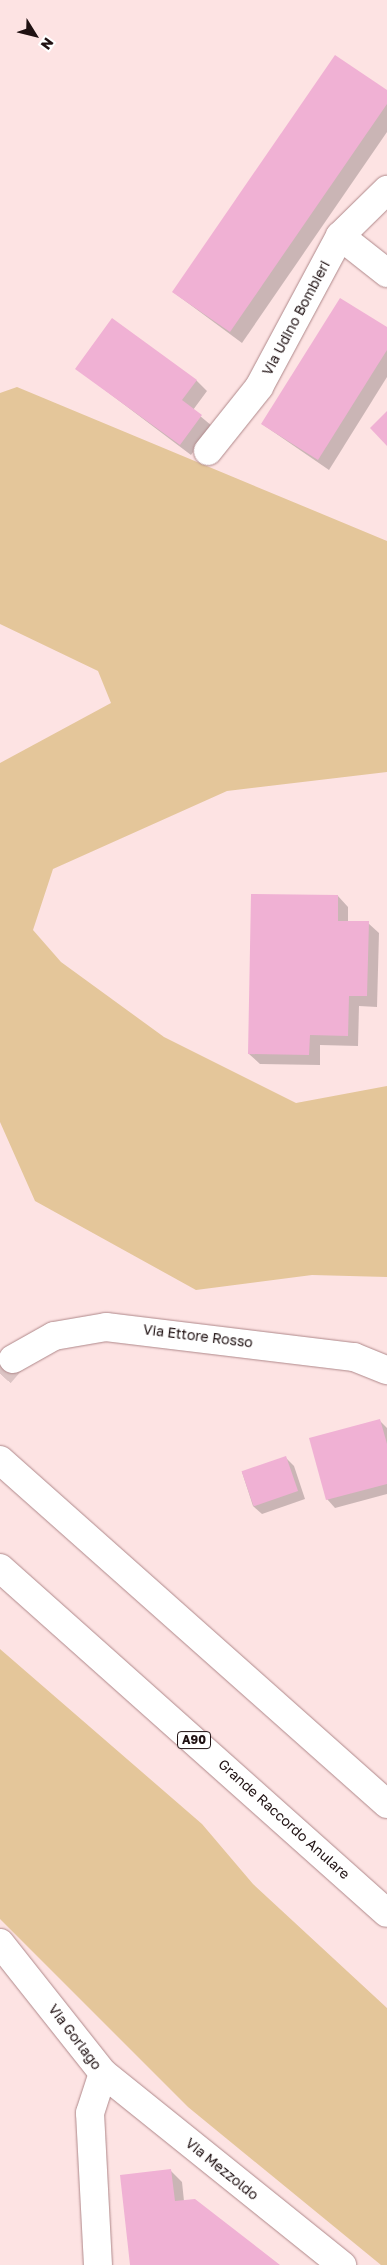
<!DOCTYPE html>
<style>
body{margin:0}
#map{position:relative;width:387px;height:2265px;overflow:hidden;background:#fde3e3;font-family:"Golos Text",sans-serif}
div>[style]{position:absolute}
.green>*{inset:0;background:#e4c69a}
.shadow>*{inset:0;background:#0003}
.building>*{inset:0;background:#f0b1d4;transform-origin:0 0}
.street-tunnel>*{height:28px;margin-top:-14px;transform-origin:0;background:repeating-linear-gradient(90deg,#dcc4c4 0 28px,transparent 0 42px)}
.roads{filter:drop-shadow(0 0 1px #af888a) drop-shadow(0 0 1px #af888a)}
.street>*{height:28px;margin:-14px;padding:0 14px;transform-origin:14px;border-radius:14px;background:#fff}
.highway>*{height:28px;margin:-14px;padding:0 14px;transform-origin:14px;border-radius:14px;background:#fff}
span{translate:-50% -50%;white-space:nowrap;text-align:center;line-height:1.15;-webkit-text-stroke:4.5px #fff;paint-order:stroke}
.shield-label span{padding:1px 4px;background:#fff;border:1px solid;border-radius:4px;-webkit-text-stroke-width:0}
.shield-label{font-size:12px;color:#1f1112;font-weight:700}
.street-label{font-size:14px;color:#1f1112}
.north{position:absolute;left:10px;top:10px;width:50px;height:50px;-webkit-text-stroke:4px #fff;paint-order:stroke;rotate:126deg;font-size:14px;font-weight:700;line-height:20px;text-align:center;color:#1f1112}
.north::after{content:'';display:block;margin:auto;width:18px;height:22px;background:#1f1112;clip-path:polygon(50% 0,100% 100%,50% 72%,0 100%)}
</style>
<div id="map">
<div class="green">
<div style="clip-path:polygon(17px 387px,387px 541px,387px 772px,227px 791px,53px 869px,33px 930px,61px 962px,164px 1037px,296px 1103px,387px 1086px,387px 1277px,312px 1275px,196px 1290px,35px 1201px,0 1122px,0 763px,111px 703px,98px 671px,0 624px,0 393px)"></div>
<div style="clip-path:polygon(0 1649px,202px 1824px,253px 1884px,387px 2008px,387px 2265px,381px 2265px,188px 2107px,0 1919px)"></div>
</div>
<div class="shadow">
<div style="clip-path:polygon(387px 92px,387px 132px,242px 343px,173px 292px)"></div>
<div style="clip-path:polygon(387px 328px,387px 377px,329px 470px,262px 424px)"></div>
<div style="clip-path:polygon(77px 369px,196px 380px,207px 391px,193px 410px,212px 426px,191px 455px)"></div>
<div style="clip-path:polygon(338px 896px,348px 907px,348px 922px,368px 923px,379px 933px,377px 1007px,359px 1006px,358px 1046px,320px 1045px,320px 1065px,260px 1064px,249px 1054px)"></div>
<div style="clip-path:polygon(380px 1421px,387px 1428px,387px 1494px,335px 1508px,327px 1499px)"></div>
<div style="clip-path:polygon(286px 1458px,294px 1466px,305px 1499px,262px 1514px,253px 1506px,242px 1472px)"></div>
<div style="clip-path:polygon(170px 2170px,182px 2182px,184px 2201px,278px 2265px,132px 2265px)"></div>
</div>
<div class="building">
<div style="clip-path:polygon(335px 55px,387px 90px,387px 104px,230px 332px,172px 292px)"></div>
<div style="clip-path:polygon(340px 298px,387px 327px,387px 350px,318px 460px,261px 424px)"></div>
<div style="clip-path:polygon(112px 318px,197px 380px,182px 400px,202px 415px,180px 445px,75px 369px)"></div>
<div style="clip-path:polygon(387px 411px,387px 446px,370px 428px)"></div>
<div style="clip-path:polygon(251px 894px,338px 895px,338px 921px,369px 921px,367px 996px,349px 996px,348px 1036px,310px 1035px,309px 1055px,248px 1054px)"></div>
<div style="clip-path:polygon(380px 1419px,387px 1444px,387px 1484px,326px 1500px,309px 1438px)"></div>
<div style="left:286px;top:1456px;width:37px;height:47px;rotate:71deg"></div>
<div style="clip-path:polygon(171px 2169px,175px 2201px,195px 2199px,280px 2265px,130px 2265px,120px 2175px)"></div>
</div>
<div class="street-tunnel">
<div style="left:0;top:1374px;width:20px;rotate:-49deg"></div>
</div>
<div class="roads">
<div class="street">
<div style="left:340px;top:236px;width:60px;rotate:38.2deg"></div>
<div style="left:208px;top:451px;width:82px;rotate:-51.4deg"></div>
<div style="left:259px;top:387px;width:171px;rotate:-61.8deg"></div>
<div style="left:340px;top:236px;width:66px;rotate:-44.4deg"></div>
<div style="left:13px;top:1359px;width:47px;rotate:-29.3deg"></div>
<div style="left:54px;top:1336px;width:53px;rotate:-9.8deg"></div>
<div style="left:106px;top:1327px;width:250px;rotate:6.9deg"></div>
<div style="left:354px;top:1357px;width:35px;rotate:22deg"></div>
<div style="left:0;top:1943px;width:166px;rotate:51.6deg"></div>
<div style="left:103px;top:2073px;width:42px;rotate:108deg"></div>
<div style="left:90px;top:2113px;width:152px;rotate:87deg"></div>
<div style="left:103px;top:2073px;width:307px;rotate:38.8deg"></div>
</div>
<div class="highway">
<div style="left:0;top:1460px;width:518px;rotate:41.63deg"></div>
<div style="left:0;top:1568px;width:518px;rotate:41.72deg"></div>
</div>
</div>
<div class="shield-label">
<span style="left:194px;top:1740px">A90</span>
</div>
<div class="street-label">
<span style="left:296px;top:318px;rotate:-62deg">Via Udino Bombieri</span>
<span style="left:198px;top:1336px;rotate:7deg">Via Ettore Rosso</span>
<span style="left:284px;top:1819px;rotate:42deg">Grande Raccordo Anulare</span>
<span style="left:75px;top:2037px;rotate:53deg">Via Gorlago</span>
<span style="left:222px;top:2169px;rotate:39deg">Via Mezzoldo</span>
</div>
<div class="north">N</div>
</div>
